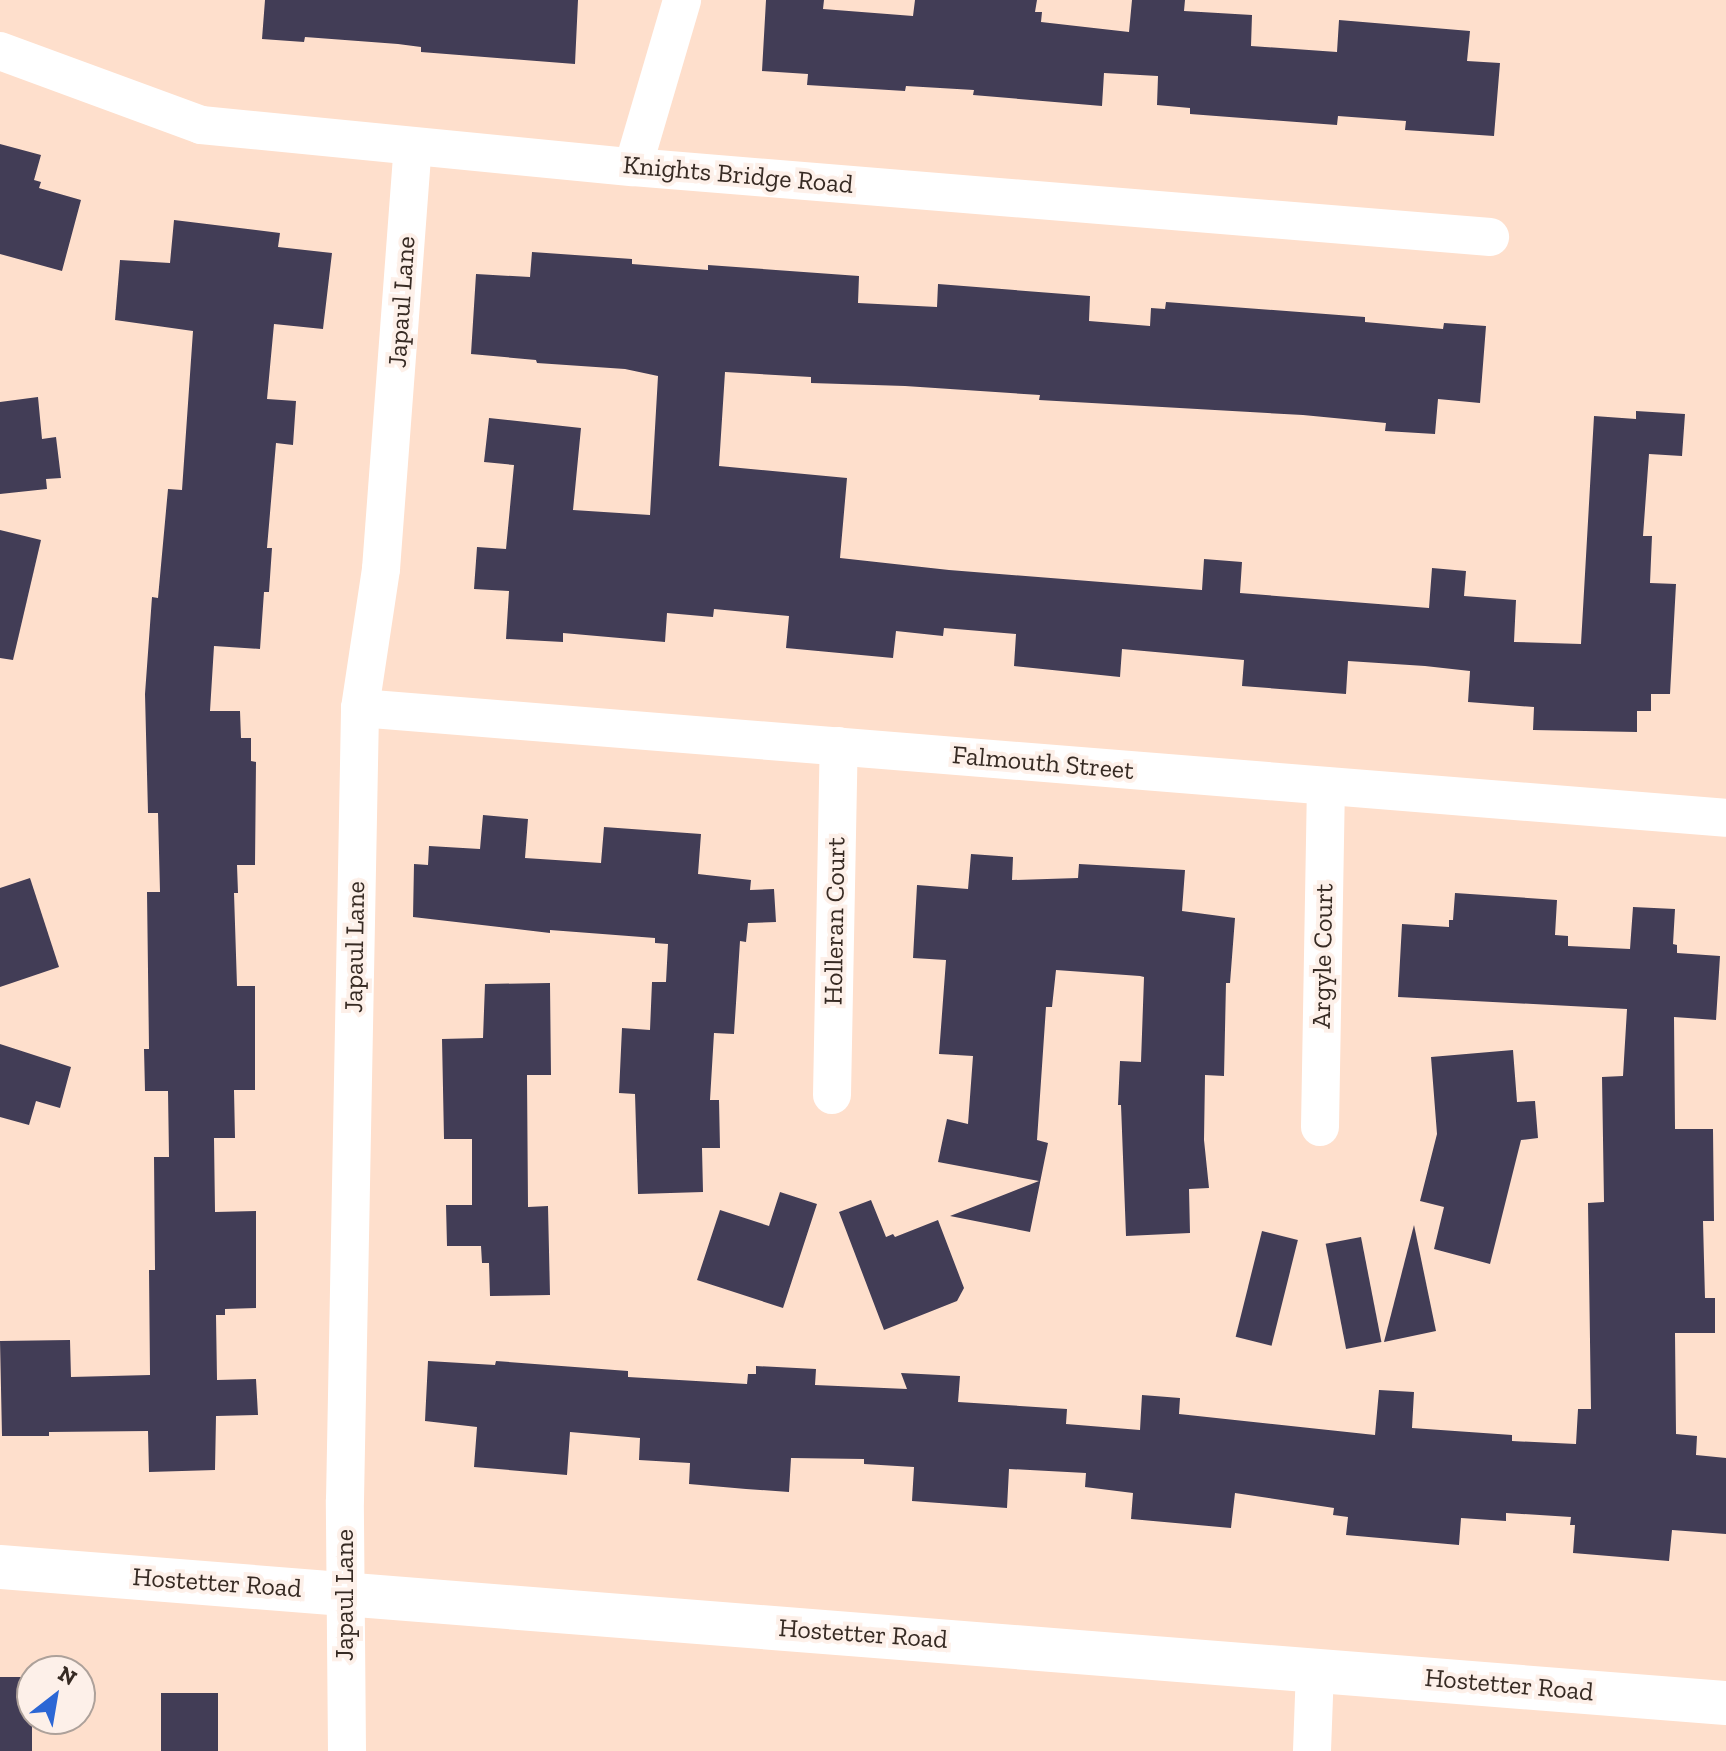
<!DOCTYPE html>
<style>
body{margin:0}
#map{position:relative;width:1726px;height:1751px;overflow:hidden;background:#fedfcc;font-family:"Zilla Slab",serif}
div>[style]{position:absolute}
.building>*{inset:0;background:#423d56;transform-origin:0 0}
.street>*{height:38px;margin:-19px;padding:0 19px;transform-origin:19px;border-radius:19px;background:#fff}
.secondary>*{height:44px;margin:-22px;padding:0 22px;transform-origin:22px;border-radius:22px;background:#fff}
span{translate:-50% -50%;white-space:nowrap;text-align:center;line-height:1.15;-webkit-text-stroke:8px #fdf0e9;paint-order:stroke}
.street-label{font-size:26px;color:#362a23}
.north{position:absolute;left:16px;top:1655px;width:80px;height:80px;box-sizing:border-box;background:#fdf0e9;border:2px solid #ada19a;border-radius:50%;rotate:31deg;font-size:22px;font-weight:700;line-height:32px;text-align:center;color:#362a23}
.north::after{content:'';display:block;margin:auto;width:28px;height:36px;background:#2c67d5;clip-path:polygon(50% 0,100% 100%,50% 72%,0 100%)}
</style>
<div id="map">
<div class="building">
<div style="clip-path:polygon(265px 0,578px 0,575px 64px,421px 52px,421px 47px,398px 44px,305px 37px,304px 42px,262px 39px)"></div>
<div style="clip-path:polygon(766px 0,824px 0,823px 9px,913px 16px,915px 0,1037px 0,1035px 12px,1042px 12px,1041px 22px,1129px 32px,1132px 0,1185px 0,1184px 11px,1252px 15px,1251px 46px,1337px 52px,1339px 20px,1470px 31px,1467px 61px,1500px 63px,1494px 136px,1405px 130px,1406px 121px,1338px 116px,1337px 125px,1190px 114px,1190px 108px,1157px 105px,1158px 76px,1104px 73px,1102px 106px,973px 95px,974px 90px,906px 86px,905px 91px,807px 85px,808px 74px,762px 71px)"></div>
<div style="clip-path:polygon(0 144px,41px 155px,34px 180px,41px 182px,39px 188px,81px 200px,62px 271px,0 254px)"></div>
<div style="clip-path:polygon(174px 220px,280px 233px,278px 247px,332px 253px,323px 329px,274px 324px,267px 399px,296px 401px,293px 445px,276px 443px,267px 548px,272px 548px,269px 592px,264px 592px,260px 649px,214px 646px,210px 711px,240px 711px,241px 738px,251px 738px,251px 761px,256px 762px,255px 865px,237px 865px,238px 893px,234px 893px,237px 986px,255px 986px,255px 1090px,234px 1090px,235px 1138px,214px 1138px,215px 1212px,256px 1211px,256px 1308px,225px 1309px,225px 1315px,216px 1315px,217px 1380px,256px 1379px,258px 1415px,216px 1416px,215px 1470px,149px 1472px,148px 1431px,49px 1432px,49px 1436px,2px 1436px,0 1341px,70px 1340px,71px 1377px,150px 1375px,149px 1270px,155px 1270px,154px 1157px,169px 1157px,168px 1091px,145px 1091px,144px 1049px,149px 1049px,147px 892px,160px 892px,158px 813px,148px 813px,145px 694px,152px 597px,158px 598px,168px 489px,182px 490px,193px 331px,115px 320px,120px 260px,170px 263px)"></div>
<div style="clip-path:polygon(532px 252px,632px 259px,632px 264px,708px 270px,708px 265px,859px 276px,858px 303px,937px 307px,938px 284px,1090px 296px,1089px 321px,1150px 326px,1151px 308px,1165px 309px,1166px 302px,1365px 317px,1365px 322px,1443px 329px,1444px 323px,1486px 326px,1480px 403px,1438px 399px,1435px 434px,1385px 431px,1386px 423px,1303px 415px,1039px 400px,1040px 395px,905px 386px,811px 383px,811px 377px,725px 372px,719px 466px,847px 478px,840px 558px,949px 570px,1202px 590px,1204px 559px,1242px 562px,1240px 593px,1429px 608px,1432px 568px,1466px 571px,1464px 596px,1516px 600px,1514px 642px,1581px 644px,1594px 416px,1636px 419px,1636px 411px,1685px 414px,1682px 456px,1649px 454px,1643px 536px,1652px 536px,1650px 583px,1676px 584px,1670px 694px,1651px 694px,1651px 711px,1637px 711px,1637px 732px,1533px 730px,1534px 707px,1468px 702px,1470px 671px,1425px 666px,1348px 661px,1346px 694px,1242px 686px,1244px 660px,1122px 649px,1120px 677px,1014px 666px,1016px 634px,944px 628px,943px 636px,896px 631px,893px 658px,786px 648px,789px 616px,714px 609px,713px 617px,667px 613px,665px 642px,563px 633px,563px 642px,506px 639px,509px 591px,474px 589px,477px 547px,506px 549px,514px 465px,484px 462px,489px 418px,581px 428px,573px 510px,650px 515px,658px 376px,625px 369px,537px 363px,536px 360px,471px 354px,476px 274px,530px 277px)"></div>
<div style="clip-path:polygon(38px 397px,42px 439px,56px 437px,61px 478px,46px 479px,47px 489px,0 494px,0 402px)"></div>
<div style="clip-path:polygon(0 530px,41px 540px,13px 660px,0 658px)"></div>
<div style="clip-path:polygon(483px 815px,528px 819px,525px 858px,601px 863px,604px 827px,701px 834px,698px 874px,751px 880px,750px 890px,774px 889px,776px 922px,748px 923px,746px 942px,740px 941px,734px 1034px,714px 1033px,710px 1100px,719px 1100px,720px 1148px,702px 1148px,703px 1192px,638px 1194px,635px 1094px,619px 1093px,622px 1028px,650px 1030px,652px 982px,666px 982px,668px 944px,655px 943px,655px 938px,550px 930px,550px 933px,413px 917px,414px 864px,428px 865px,429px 846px,480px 849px)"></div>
<div style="clip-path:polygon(971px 854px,1013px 857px,1012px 880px,1078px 878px,1079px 864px,1185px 870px,1182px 911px,1235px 918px,1230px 983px,1226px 983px,1224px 1076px,1205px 1075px,1204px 1140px,1209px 1188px,1189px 1189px,1190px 1233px,1126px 1236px,1121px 1105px,1118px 1105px,1120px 1061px,1141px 1062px,1144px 977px,1140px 976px,1056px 970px,1052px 1007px,1046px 1007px,1037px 1140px,1048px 1143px,1030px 1232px,950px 1216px,1039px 1181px,938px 1162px,947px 1119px,968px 1124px,973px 1056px,939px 1054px,946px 960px,913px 958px,917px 885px,968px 889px)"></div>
<div style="clip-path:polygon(30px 878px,59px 967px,0 987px,0 888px)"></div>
<div style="clip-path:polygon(1455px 893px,1557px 900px,1555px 935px,1568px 936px,1568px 946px,1630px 949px,1633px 907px,1675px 909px,1673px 944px,1677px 945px,1677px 953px,1720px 956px,1716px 1020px,1674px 1017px,1675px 1129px,1713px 1129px,1714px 1221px,1703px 1221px,1705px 1298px,1715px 1298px,1715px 1333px,1675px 1333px,1676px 1434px,1697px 1436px,1696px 1455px,1726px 1458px,1726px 1534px,1672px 1530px,1669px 1561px,1573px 1553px,1575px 1525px,1570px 1525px,1571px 1517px,1506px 1513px,1506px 1521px,1461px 1518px,1459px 1545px,1346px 1535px,1348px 1517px,1333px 1515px,1334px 1508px,1235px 1493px,1231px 1528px,1131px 1519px,1133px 1493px,1085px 1487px,1086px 1473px,1009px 1469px,1007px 1508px,912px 1501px,914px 1467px,864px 1464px,864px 1459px,791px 1458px,789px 1492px,746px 1489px,689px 1484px,690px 1463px,639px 1460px,640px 1438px,570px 1432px,567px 1475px,474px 1467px,477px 1427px,425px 1421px,428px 1361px,495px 1365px,496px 1361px,628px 1371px,628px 1377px,747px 1384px,748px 1374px,756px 1374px,756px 1366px,816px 1369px,815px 1385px,907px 1389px,901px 1373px,960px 1376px,958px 1402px,1067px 1409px,1066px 1424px,1140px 1430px,1142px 1395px,1180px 1398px,1179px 1414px,1375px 1435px,1379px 1390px,1414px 1392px,1412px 1428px,1512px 1435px,1512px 1441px,1576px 1444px,1578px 1409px,1591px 1409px,1588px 1203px,1604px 1202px,1602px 1077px,1623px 1076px,1627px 1009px,1398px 997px,1402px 924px,1449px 927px,1449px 920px,1453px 920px)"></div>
<div style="clip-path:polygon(550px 983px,551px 1075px,527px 1075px,528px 1207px,548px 1206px,550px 1295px,490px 1296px,489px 1263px,482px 1263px,481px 1246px,447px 1246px,446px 1205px,472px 1205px,472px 1139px,444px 1139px,442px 1039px,483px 1038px,485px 984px)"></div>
<div style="clip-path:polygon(0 1044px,71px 1067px,60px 1108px,36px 1101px,29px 1125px,0 1117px)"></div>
<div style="clip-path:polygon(1513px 1050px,1517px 1102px,1535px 1101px,1538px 1138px,1521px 1140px,1490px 1264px,1434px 1249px,1444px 1207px,1420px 1201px,1437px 1134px,1431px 1057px)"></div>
<div style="clip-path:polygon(780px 1192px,817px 1204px,783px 1308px,697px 1280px,720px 1210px,769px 1226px)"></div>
<div style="clip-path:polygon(871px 1200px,886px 1237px,893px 1234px,895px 1237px,938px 1220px,964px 1288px,957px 1301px,884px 1330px,839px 1212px)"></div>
<div style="clip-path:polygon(1414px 1225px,1436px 1331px,1384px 1342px)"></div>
<div style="left:1262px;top:1231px;width:37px;height:109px;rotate:14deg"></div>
<div style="left:1361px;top:1237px;width:107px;height:36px;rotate:79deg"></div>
<div style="left:0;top:1677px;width:32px;height:74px"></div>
<div style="left:161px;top:1693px;width:57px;height:58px"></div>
</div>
<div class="street">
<div style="left:0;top:51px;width:214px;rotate:20.2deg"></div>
<div style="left:201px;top:125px;width:434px;rotate:5.6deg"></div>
<div style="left:633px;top:167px;width:860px;rotate:4.67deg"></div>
<div style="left:633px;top:167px;width:174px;rotate:-73.6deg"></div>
<div style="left:360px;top:708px;width:1370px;rotate:4.6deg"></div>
<div style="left:832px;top:1095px;width:349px;rotate:-88.9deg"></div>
<div style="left:1320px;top:1127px;width:341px;rotate:-89deg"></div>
<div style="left:347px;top:1751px;width:251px;rotate:-90.5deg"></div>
<div style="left:345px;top:1500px;width:792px;rotate:-88.91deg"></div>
<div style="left:360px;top:708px;width:141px;rotate:-81.4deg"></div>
<div style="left:381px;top:569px;width:424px;rotate:-85.7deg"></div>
<div style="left:1312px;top:1751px;width:82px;rotate:-87.9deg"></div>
</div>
<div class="secondary">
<div style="left:0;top:1567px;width:1731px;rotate:4.51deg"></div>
</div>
<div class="street-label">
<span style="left:738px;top:175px;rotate:5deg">Knights Bridge Road</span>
<span style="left:402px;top:302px;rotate:-86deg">Japaul Lane</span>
<span style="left:1043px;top:763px;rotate:5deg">Falmouth Street</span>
<span style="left:835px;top:921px;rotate:-89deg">Holleran Court</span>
<span style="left:355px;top:947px;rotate:-89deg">Japaul Lane</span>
<span style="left:1323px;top:956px;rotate:-89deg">Argyle Court</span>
<span style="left:217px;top:1583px;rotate:4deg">Hostetter Road</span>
<span style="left:345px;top:1595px;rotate:-90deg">Japaul Lane</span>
<span style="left:863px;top:1634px;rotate:4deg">Hostetter Road</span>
<span style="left:1509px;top:1685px;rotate:5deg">Hostetter Road</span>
</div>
<div class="north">N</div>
</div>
